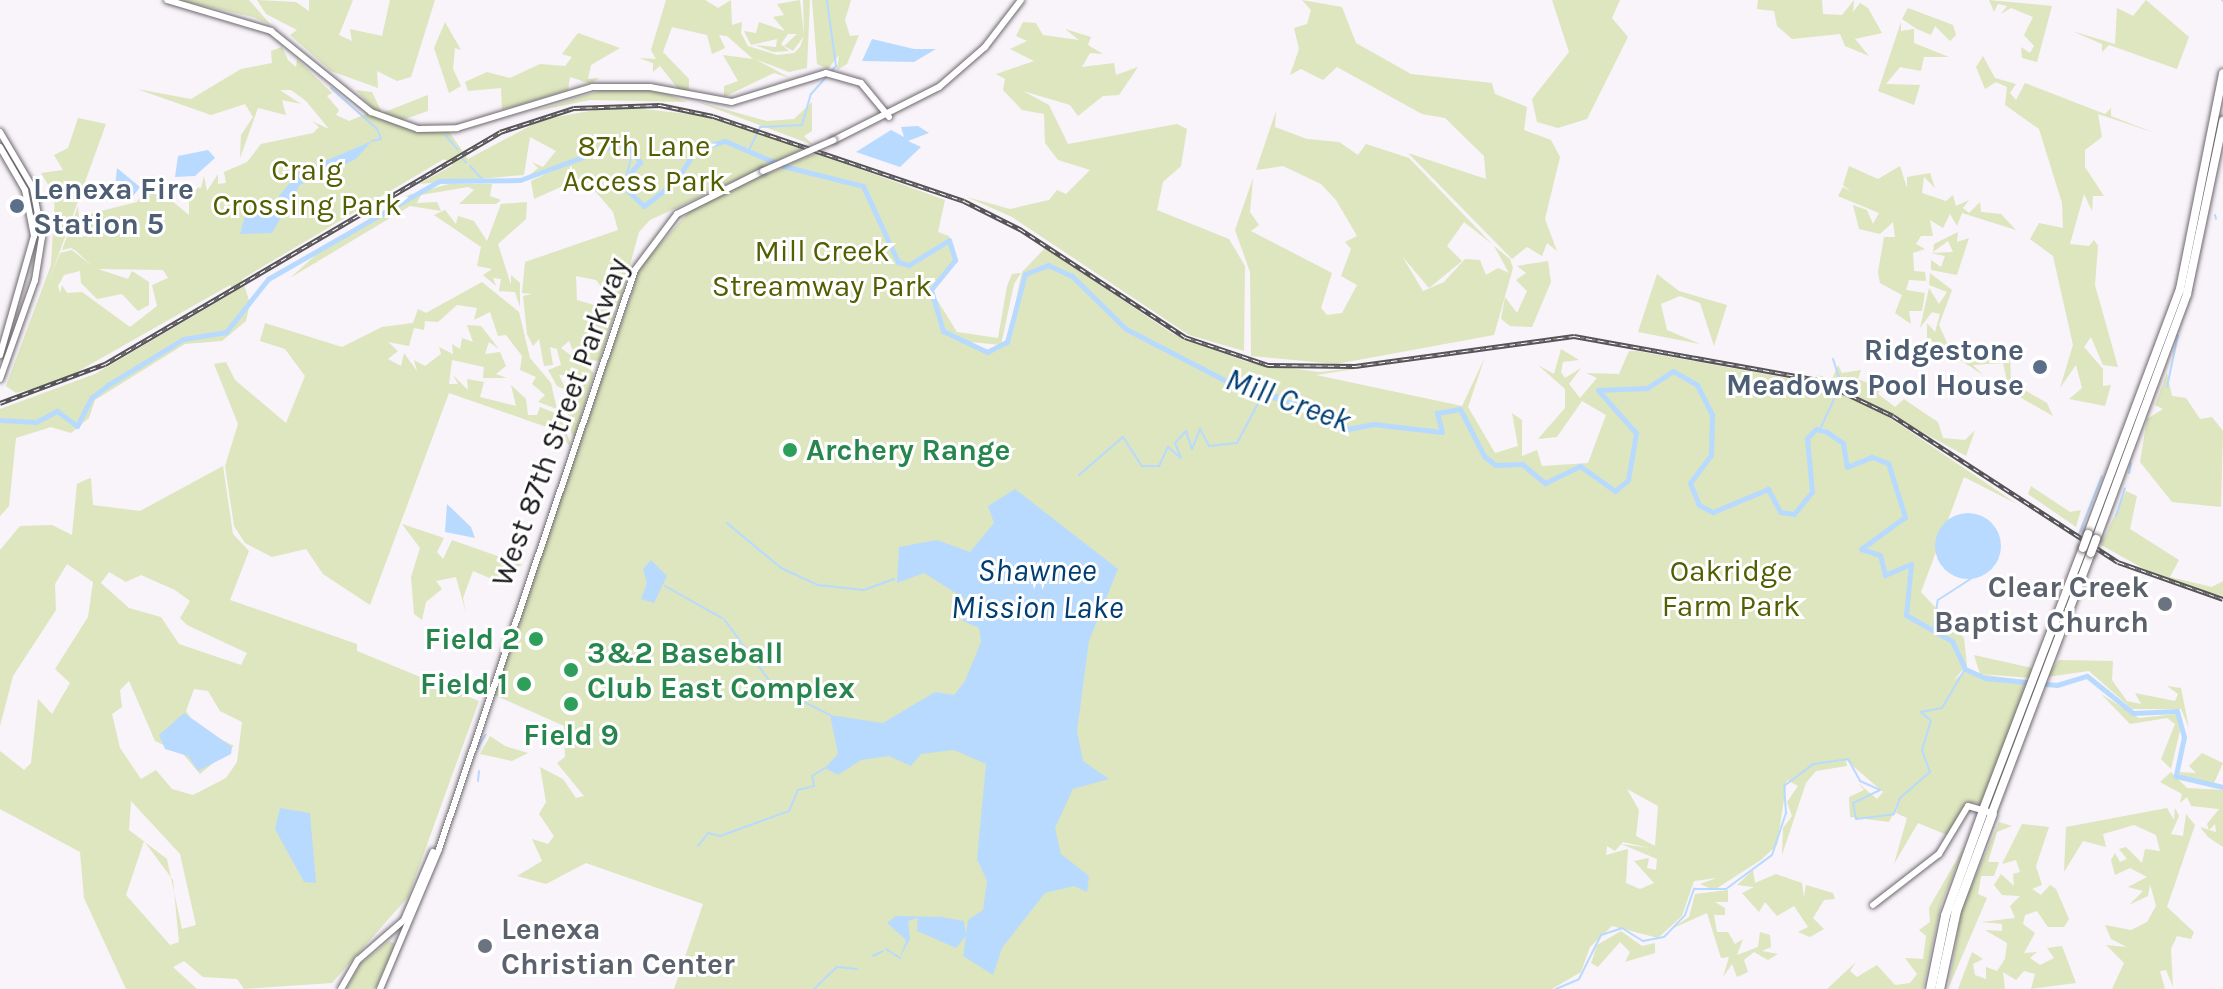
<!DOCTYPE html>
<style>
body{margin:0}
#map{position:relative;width:2223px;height:989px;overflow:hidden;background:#f9f3fa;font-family:Karla,sans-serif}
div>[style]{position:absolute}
.green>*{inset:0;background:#dde6be}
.water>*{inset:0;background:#b9daff}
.round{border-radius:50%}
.stream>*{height:2px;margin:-1px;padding:0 1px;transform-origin:1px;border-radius:1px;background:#b9daff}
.river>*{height:5px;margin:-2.5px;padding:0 2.5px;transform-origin:2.5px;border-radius:2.5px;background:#b9daff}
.roads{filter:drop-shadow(0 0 2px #6d686d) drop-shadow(0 0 2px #6d686d)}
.secondary>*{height:6px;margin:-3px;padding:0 3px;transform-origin:3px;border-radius:3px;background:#fff}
.trunk>*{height:8px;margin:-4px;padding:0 4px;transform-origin:4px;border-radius:4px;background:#fff}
.motorway>*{height:9px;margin:-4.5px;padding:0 4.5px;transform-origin:4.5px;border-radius:4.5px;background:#fff}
.rail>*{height:5px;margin-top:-2.5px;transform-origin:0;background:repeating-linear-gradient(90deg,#fff 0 6px,#575458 0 12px);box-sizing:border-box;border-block:2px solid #575458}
.bridges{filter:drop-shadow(0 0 2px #6d686d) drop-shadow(0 0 2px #6d686d)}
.secondary-bridge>*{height:6px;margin:-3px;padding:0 3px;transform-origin:3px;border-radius:3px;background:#fff}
.trunk-bridge>*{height:8px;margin:-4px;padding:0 4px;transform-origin:4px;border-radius:4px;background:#fff}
.dots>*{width:22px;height:22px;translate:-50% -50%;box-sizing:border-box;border:4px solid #fff;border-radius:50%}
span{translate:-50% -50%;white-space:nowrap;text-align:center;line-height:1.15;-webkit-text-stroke:6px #fff;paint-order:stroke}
.park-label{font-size:30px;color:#525e00}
.service-label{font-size:30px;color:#4e5e75;font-weight:700}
.left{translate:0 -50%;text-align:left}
.right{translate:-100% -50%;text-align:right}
.street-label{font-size:30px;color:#1b191c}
.leisure-label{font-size:30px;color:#27864d;font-weight:700}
.worship-label{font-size:30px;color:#5b616d;font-weight:700}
.water-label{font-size:32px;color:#003e74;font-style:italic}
</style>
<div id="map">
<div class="green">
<div style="clip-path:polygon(178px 0,249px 0,271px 25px,253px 17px)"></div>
<div style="clip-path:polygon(257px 0,296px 2px,309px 11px,309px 0,353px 0,339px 35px,352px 41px,350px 29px,382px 36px,390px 0,435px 0,411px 77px,397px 81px,377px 71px,378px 88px,331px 71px,290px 35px,297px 30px,266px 14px)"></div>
<div style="clip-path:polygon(666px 0,705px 0,718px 8px,731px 0,732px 25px,742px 22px,741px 33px,748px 46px,777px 55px,794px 53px,800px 47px,804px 36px,793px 51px,784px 46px,797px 34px,788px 34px,781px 44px,789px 51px,773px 52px,755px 45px,776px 47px,777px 39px,751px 45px,744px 31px,756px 33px,759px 22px,785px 31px,773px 17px,784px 15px,777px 4px,800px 0,804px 35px,803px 0,810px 0,807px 68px,789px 72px,755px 59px,790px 78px,774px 73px,724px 97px,724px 86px,738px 81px,723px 55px,753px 59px,727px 36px,719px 35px,725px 48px,712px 54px,707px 35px,672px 27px,663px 52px,689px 79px,689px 92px,679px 90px,660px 66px,653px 72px,653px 63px,639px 58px,656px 59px,651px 50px)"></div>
<div style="clip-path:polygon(812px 0,851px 0,845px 20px,850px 36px,859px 35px,847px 64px,837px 70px,839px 55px,828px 69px,817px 64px)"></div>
<div style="clip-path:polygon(1302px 0,1342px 7px,1356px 43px,1411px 74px,1492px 83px,1495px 94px,1527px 107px,1524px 130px,1551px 140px,1560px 157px,1545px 219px,1557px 251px,1547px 243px,1542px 256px,1527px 247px,1512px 259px,1408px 153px,1486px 179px,1484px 156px,1445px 118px,1422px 114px,1337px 67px,1323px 80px,1301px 69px,1290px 75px,1299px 49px,1294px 28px,1307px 24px,1311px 10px)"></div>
<div style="clip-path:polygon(1552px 0,1620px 0,1612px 18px,1628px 37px,1587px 119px,1558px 128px,1537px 122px,1532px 99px,1569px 52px)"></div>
<div style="clip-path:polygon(1758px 0,1822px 0,1823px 14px,1842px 15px,1854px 0,1853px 12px,1860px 3px,1868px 8px,1882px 33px,1855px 39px,1869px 56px,1845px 46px,1840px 34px,1792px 39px,1777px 26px,1774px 11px,1757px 9px)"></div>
<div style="clip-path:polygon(1989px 0,2052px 6px,2037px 62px,2022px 58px,2021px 47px,2030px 53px,2034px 46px,2024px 35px,2033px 17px,2011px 8px,2001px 14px,2007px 6px,1998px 4px,1994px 12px)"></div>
<div style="clip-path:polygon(2146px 0,2189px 37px,2177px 69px,2109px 45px,2102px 52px,2102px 44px,2072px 31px,2115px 44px,2117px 8px,2133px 16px)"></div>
<div style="clip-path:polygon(1908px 8px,1953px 25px,1956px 35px,1950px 41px,1935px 26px,1931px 35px,1917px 29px,1902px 19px)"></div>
<div style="clip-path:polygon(445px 22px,461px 50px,455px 48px,453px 69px,461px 86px,449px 93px,434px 48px)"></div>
<div style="clip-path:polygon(1023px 22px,1036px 23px,1043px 35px,1079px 40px,1065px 29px,1091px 37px,1088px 45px,1103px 54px,1090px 53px,1082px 67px,1114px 63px,1116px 75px,1138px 67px,1119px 95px,1103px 96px,1078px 116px,1070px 105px,1023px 91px,1049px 105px,1068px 144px,1177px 124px,1187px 129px,1181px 166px,1163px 182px,1157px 210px,1229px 239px,1245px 266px,1244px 351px,1189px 335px,1012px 217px,967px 197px,1010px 209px,1049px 200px,1057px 190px,1066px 194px,1090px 170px,1058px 160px,1045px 143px,1044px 114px,1022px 110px,1003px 90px,1005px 79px,996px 74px,1034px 61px,1010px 49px,1027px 41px,1016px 36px)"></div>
<div style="clip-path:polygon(1901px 22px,1901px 31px,1914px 29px,1914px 43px,1949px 57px,1924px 57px,1921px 71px,1900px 67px,1886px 84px,1920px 85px,1914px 105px,1878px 91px)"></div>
<div style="clip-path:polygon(578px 33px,620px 48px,591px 65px,588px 79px,599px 78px,591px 84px,570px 77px,568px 90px,502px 110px,501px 88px,468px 91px,465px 82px,487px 72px,510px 78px,540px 64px,565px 66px,572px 57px,562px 54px)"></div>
<div style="clip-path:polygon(evenodd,282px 47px,288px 60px,296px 67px,297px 59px,332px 93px,327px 96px,339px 110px,336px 115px,349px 121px,371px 112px,398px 125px,448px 130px,468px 159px,541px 120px,616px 106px,706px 116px,803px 149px,650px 220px,639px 232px,618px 309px,596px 280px,576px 276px,577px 300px,594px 305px,601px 296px,616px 311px,599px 361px,576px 358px,569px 341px,561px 348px,594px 373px,574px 440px,567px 420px,576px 422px,566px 413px,574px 375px,559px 375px,566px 390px,557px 386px,548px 370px,561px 365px,557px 349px,550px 347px,553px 365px,544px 366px,539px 339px,533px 346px,527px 334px,523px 296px,532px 294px,522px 293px,525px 262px,618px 230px,613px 212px,583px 177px,534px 199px,531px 181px,573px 161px,530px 175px,538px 168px,532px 162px,543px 167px,556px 151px,530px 137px,524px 175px,419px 184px,453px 165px,444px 159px,242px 279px,250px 303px,246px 321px,222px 341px,185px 344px,95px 400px,89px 418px,71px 433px,51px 427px,16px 438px,9px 506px,0 516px,0 409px,95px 374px,234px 292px,230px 285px,61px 381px,16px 393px,6px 386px,51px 265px,55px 196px,41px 173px,63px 170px,54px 155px,68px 148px,78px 118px,106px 124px,48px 284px,60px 253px,72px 250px,92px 266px,76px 251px,71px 248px,62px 250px,78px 206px,81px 237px,88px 235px,85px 215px,137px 202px,150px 183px,189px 215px,189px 187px,201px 188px,204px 176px,207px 191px,218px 174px,218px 184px,226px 183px,224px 172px,247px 162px,261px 144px,313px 133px,319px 127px,312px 121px,329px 129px,306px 101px,291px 90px,280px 90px,301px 104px,282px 100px,286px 115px,258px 108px,240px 158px,241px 135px,253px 117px,245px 104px,211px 115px,137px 89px,191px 99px,241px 69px,272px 63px,271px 51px,282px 47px,98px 269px,163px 270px,168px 278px,152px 285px,157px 306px,130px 327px,82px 292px,67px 293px,62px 285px,60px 293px,58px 286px,64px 275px,80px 271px,81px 283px,97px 299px,122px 294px,138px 311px,149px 305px,149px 282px,132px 271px,128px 279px,98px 269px)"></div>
<div style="clip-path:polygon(1983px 56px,1995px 78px,2016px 84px,2010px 93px,2016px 100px,2025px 83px,2105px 114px,2111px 108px,2111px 116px,2155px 133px,2098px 114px,2102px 137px,2085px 150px,2085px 167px,2104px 196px,2093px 196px,2092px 211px,2084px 194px,2070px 244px,2089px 246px,2094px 240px,2098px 246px,2095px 285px,2118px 367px,2103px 365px,2091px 337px,2084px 347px,2103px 369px,2103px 386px,2111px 385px,2105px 406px,2069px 399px,2082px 388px,2076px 365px,2060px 388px,2073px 345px,2053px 256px,2030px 239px,2039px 223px,2063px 228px,2062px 203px,2039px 129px,2005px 105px,2007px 87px,1996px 82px,1985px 89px,1976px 67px)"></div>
<div style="clip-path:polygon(605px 89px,657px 90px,687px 102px,590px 100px,532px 112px)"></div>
<div style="clip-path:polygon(356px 90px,372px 92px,382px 113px,428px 95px,428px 111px,399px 121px,375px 111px)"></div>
<div style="clip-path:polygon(695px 101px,767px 121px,794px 119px,812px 102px,812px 131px,804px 136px,813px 145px)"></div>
<div style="clip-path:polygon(1276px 111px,1275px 127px,1307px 139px,1339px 142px,1358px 155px,1366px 144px,1409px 158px,1492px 244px,1464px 222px,1447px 246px,1462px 261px,1429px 288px,1402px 256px,1423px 291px,1444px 282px,1465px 259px,1480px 260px,1486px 275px,1498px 268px,1509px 273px,1494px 246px,1510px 259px,1513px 268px,1494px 335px,1336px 364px,1251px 356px,1250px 272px,1235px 230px,1253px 178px,1250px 212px,1259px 225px,1251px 231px,1332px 273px,1321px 308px,1327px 315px,1342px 313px,1357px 285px,1341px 276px,1351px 249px,1345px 242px,1357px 236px,1336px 200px,1321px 184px,1283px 166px,1256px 170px)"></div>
<div style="clip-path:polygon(evenodd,816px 153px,945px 200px,938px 232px,949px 236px,955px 260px,931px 290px,957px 332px,998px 338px,1007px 286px,1012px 274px,1021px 273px,1014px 284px,1001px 345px,960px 341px,987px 352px,997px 351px,1007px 342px,1022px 272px,1045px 248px,1173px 334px,1247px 362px,1319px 372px,1375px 366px,1316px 375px,1462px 406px,1485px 357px,1468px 407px,1495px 453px,1518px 446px,1512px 413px,1522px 420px,1522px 456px,1537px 450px,1542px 466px,1588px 463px,1606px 415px,1582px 401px,1557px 437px,1538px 439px,1565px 408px,1565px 389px,1538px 365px,1554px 374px,1561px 349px,1579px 360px,1563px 362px,1561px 372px,1565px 378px,1581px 368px,1569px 384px,1580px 398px,1597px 378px,1586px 373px,1619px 374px,1629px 351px,1637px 351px,1825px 385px,1884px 414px,2017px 504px,1964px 477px,1921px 592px,1964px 638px,1967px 665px,1953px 681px,1964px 672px,2030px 681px,1983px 803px,1969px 803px,1952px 837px,1918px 823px,1894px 864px,1907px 818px,1896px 813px,1898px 805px,1889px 822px,1850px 817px,1849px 797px,1864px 790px,1858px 783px,1877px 799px,1883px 792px,1846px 760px,1847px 766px,1816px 771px,1806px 783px,1782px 855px,1783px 828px,1792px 816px,1787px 802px,1798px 786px,1787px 780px,1777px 845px,1761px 860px,1714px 890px,1700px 884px,1717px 878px,1694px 881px,1682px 916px,1658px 938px,1612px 926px,1590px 947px,1581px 972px,1552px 989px,674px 989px,703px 904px,586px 863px,546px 884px,517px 876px,542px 861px,532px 839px,548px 844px,554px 836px,539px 814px,546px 802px,540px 767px,563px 779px,576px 798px,584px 796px,557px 763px,565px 757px,564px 726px,492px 694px,641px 266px,694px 206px,816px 153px,1627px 789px,1658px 806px,1655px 846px,1636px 836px,1639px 810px,1627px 789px,816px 153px,1623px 842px,1650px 848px,1621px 844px,1657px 859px,1656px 870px,1647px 868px,1649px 858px,1634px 861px,1654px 883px,1640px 889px,1626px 883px,1628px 849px,1606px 855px,1607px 846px,1615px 851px,1623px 842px)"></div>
<div style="clip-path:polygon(1849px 166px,1878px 179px,1900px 166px,1907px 188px,1907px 177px,1930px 173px,1935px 188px,1924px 177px,1922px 193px,1946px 201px,1953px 195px,1956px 206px,1969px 200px,1963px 208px,1969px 213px,1980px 202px,1981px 212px,2001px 214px,2016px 230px,1962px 213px,1957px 226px,1950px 214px,1943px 228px,1930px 220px,1933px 236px,1921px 236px,1916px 244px,1925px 249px,1913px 253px,1914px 271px,1925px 272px,1926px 281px,1909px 280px,1906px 290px,1925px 293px,1922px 311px,1909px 311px,1911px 324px,1895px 313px,1902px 295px,1880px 283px,1878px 272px,1884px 237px,1895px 237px,1893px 222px,1880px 234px,1859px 229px,1853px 205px,1867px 210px,1873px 224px,1879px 213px,1838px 196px,1843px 187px,1851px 192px,1843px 185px)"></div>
<div style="clip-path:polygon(492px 184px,490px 196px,501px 200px,496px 204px,459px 204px,474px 190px,468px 187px,421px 195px,417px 203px,437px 202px,441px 211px,410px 206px,290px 278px,328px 244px,409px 195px,449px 184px)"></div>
<div style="clip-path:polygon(527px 202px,526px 219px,498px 244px,511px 285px,511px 275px,520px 283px,520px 307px,515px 292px,499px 291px,501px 279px,493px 278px,496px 286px,483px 275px,492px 269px,477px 266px,481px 247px,434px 215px,445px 210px,456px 224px,458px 216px,474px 221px,487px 241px,501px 204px)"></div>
<div style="clip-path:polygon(1958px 232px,1957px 242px,1969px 238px,1957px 275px,1931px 270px,1931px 260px,1941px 267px,1945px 256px,1931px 253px,1953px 252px,1948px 241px,1933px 252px,1934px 244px)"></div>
<div style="clip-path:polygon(1548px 261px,1551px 282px,1532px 327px,1510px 326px,1501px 319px,1505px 297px,1517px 313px,1527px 291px,1516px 280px,1526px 273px,1517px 266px)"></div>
<div style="clip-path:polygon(1930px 273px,1952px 290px,1939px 325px,1948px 345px,1974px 361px,2010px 357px,2011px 382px,2047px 403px,2053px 416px,1997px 384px,2007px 381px,2003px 363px,1973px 365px,1983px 375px,1927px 338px,1927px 323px,1935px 332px,1940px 314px,1932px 312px,1920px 328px,1929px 288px,1939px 304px,1947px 292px,1929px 285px)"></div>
<div style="clip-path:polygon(1657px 274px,1679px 291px,1727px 305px,1714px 346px,1700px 303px,1680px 296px,1661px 304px,1667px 330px,1700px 344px,1638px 332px)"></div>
<div style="clip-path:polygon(482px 282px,519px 312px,530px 358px,551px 383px,557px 409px,538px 402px,545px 395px,532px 384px,536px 377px,520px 370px,522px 356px,506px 335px,498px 336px,490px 312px,474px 320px,477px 308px,457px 305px,438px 322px,425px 321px,424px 330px,414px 328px,409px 346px,388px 342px,398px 351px,388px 359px,401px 366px,404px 353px,417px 371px,414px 360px,425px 366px,441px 354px,439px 347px,453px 354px,452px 344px,460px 349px,462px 338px,473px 342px,467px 325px,481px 326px,499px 349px,489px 342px,485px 354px,500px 352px,506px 366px,496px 374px,507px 378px,483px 378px,484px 367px,452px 360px,449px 384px,458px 384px,453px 375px,468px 390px,467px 379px,484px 382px,480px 397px,516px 406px,511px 385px,526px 399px,528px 415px,537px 415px,540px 407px,560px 415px,572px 448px,555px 430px,449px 393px,370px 605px,323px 574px,306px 549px,272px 557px,245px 543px,234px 526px,225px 466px,238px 424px,214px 364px,226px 362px,235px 380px,286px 423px,305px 376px,285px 349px,260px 341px,265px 323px,342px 347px,382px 327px,413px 323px,418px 309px,426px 313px)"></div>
<div style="clip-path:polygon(1838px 365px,1842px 373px,1861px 370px,1858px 379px,1881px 388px,1878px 394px,1895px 407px,1904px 399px,1911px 404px,1938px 422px,1943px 438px,1965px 440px,1975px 430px,1966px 456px,1817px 375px,1832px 379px)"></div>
<div style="clip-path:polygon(2167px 373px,2172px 396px,2186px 398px,2200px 419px,2212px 417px,2223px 431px,2221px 507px,2172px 502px,2140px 462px,2147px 419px,2163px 409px,2155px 405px)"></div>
<div style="clip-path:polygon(evenodd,223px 466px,233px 534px,249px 551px,230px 600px,357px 644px,357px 651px,479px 701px,408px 897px,332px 983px,244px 989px,237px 979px,203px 977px,184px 961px,173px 967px,197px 989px,126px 989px,84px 898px,80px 852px,0 809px,0 751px,24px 770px,31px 763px,38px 699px,52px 714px,70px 683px,55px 669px,88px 617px,93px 582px,67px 564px,55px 584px,56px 610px,13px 676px,0 726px,0 550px,20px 526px,52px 525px,72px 535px,77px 484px,85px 480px,91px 478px,93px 505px,140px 511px,223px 466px,109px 572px,126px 582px,141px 575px,175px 590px,190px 601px,180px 618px,187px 625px,247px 653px,241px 665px,179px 644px,161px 617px,129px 608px,101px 583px,109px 572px,223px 466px,129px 681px,155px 741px,183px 754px,200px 774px,234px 746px,197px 727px,186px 711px,194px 689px,208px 691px,220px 711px,242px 722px,237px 762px,226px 778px,193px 795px,172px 789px,156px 770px,141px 779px,120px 748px,112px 714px,122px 707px,120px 690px,129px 681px,223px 466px,131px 801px,180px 854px,196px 925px,182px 929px,167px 859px,129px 830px,131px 801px,223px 466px,144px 841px,173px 880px,179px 942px,170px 945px,126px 895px,144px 841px)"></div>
<div style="clip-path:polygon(2031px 486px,2070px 512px,2081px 510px,2076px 527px,2028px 494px)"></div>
<div style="clip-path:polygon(2126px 491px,2137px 496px,2130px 529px,2179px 560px,2170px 577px,2212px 587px,2223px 581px,2223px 596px,2164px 580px,2101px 545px)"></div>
<div style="clip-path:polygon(402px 524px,444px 538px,437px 552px,443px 559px,452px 540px,523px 565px,506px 569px,509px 576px,499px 582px,473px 571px,463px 598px,466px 613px,456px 577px,436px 581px,442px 589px,426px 602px,422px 620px,414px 614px,411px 577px,420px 548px)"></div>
<div style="clip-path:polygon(1974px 655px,2032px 668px,2031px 678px,1980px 674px)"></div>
<div style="clip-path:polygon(2059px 660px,2113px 661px,2112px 680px,2127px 701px,2141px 704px,2135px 693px,2175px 701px,2178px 694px,2167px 686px,2181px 688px,2189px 728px,2181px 709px,2132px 709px,2089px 671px,2046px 677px)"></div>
<div style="clip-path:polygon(2101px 694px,2139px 718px,2177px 714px,2182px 722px,2171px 769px,2161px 759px,2175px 724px,2167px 718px,2130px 724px)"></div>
<div style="clip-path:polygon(490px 736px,505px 746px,528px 753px,512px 761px,480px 754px)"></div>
<div style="clip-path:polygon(2202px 753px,2223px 763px,2214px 783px,2185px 780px,2178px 772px,2196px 773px,2189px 766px)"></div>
<div style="clip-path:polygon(2171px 772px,2187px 788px,2223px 790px,2223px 847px,2208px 837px,2200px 827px,2216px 832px,2215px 824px,2209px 830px,2207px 824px,2219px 809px,2191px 806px,2187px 797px,2180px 803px,2182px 794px,2160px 782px)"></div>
<div style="clip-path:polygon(2167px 808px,2174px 820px,2175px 808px,2179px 816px,2171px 834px,2183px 836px,2186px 814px,2195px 825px,2167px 907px,2194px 932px,2191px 939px,2177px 936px,2171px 949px,2173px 987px,2166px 970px,2160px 971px,2165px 989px,2112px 989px,2124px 963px,2106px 945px,2127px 947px,2111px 939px,2105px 925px,2131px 930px,2147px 922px,2156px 906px,2150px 884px,2148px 896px,2129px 905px,2143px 891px,2128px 887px,2147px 877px,2130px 868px,2115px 875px,2111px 860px,2115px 853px,2120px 862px,2127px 859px,2119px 849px,2126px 847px,2142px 863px,2145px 849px,2160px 851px,2156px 835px,2134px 825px,2103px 834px,2106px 847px,2083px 841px,2064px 872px,2066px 827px)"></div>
<div style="clip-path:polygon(1999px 822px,2012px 826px,1997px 832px,1988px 862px,1999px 862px,1994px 876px,1981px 876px,1978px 894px,1987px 898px,1948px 989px,1962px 908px)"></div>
<div style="clip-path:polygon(2022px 824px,2049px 827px,2036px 866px,2042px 885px,2032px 889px,2041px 895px,2050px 885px,2056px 889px,2069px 919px,2064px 927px,2048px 927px,2037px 911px,2025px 915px,2023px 924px,2035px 933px,2024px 953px,2037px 952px,2030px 958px,2040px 965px,2054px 958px,2047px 948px,2062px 946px,2076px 983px,2031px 989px,2035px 974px,2024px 971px,2016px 980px,2003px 972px,2005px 989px,1958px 989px,1972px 952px,1983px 959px,1973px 964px,1975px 975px,1986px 979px,1986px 967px,1997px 971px,2005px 959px,2007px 943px,1985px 930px,2002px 931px,2002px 924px,1981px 922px,2015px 918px,2010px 906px,2020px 896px,2002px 895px,1994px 885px,2001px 874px,2014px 886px,2013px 874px,2020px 872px,2016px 860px,2002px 864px)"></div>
<div style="clip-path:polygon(1965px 845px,1941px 905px,1923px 989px,1827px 989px,1856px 962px,1850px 971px,1857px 977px,1877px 965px,1895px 985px,1910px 983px,1917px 974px,1905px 958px,1923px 959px,1926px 936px,1919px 930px,1930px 922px,1929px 908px)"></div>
<div style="clip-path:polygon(1753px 870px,1755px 883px,1776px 874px,1802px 883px,1804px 897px,1806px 885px,1833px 893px,1835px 899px,1824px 900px,1813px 918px,1824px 929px,1810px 937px,1798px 932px,1808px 927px,1794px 906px,1777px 916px,1765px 902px,1759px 912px,1742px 893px,1754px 887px,1737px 885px)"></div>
<div style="clip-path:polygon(1728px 890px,1728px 902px,1715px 902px,1725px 908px,1725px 915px,1714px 915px,1717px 932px,1728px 932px,1735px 944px,1743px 939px,1737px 955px,1758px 947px,1760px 932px,1770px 935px,1771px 947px,1762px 951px,1778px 954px,1768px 960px,1754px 952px,1744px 960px,1748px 972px,1737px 977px,1732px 964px,1723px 977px,1729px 957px,1721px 958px,1707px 913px,1669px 930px,1689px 917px,1695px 894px)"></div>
<div style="clip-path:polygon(1621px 931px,1642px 946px,1655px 943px,1655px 953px,1625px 962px,1630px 952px,1620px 942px,1598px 967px,1591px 963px,1597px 945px)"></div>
<div style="clip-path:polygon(389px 941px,395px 944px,375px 989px,346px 989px,360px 964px)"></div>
</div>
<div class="water">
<div style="clip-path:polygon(872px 39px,914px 49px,936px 49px,914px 62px,862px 61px)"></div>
<div style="clip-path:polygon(918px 126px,929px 133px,908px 141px,921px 147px,900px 167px,856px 152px,891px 130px,904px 137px,901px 127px)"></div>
<div style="clip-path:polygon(372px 141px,356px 159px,300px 185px,272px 233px,240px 234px,245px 215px,274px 202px,299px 172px)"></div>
<div style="clip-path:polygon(208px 150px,215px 158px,195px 176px,175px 177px,178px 156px)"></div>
<div style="clip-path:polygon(117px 168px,140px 187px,130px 200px,114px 197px)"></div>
<div style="clip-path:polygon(1015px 489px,1118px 569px,1089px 641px,1077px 731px,1083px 761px,1109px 779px,1073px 789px,1055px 828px,1061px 854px,1089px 876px,1087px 892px,1074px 886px,1045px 893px,1002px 948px,993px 975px,963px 956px,966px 936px,956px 948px,917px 931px,918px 918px,908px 921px,910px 939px,900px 958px,906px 940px,887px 923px,896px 916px,941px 917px,964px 921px,966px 934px,968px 920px,983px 910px,987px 881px,977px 859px,986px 764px,954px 750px,921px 754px,911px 766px,889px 756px,861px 760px,838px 775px,825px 768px,838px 754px,830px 715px,883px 723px,935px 692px,954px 695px,965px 681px,981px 642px,979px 628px,963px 621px,965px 599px,924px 573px,897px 583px,899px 547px,937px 540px,970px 552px,994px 523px,988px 506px)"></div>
<div style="clip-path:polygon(447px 504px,471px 527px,475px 538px,445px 532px)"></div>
<div class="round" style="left:1935px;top:513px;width:66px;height:66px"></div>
<div style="clip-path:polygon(651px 560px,667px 576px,654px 603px,641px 599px,647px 583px,643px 569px)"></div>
<div style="clip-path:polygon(184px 713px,232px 747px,231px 754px,198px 771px,188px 756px,165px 749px,159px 735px)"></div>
<div style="clip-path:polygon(280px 808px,310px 813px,316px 883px,304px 882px,275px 829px)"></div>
</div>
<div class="stream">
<div style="left:2222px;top:0;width:1px;rotate:45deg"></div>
<div style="left:331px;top:88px;width:62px;rotate:41.7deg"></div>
<div style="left:446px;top:136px;width:18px;rotate:49deg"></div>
<div style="left:372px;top:141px;width:9px;rotate:-13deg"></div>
<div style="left:381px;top:139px;width:9px;rotate:-111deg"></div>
<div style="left:748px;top:152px;width:28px;rotate:-64deg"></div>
<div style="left:760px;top:127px;width:42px;rotate:-2.7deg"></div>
<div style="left:802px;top:125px;width:32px;rotate:-74deg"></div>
<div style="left:811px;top:94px;width:38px;rotate:-48deg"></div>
<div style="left:836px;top:66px;width:67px;rotate:-97.8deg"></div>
<div style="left:462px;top:158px;width:6px;rotate:51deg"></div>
<div style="left:470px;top:166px;width:21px;rotate:47deg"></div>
<div style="left:627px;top:173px;width:25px;rotate:-74deg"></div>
<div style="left:2215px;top:215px;width:4px;rotate:76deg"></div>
<div style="left:1833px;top:359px;width:26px;rotate:72deg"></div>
<div style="left:2167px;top:387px;width:53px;rotate:-78.1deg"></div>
<div style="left:1820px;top:429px;width:42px;rotate:-64.7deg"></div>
<div style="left:2129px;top:473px;width:10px;rotate:-79deg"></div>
<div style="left:1079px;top:475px;width:58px;rotate:-40.8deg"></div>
<div style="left:1123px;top:437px;width:35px;rotate:57deg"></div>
<div style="left:1142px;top:466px;width:17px"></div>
<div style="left:1159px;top:466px;width:21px;rotate:-65deg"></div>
<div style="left:1168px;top:447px;width:17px;rotate:40deg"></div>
<div style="left:1181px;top:458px;width:16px;rotate:-112deg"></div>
<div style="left:1175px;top:443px;width:16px;rotate:-47deg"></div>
<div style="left:1186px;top:431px;width:19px;rotate:72deg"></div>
<div style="left:1192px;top:449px;width:22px;rotate:-68deg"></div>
<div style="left:1200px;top:429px;width:19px;rotate:62deg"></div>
<div style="left:1209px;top:446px;width:28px;rotate:-6deg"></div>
<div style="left:1237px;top:443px;width:53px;rotate:-62deg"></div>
<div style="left:1262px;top:396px;width:16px;rotate:-4deg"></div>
<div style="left:2116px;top:516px;width:29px;rotate:-72deg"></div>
<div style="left:727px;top:523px;width:70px;rotate:39.8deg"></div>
<div style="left:781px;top:568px;width:41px;rotate:24.7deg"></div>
<div style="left:818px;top:585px;width:46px;rotate:6.2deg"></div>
<div style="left:864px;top:590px;width:32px;rotate:-20deg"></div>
<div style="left:2079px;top:534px;width:62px;rotate:-68.4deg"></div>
<div style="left:665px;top:586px;width:65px;rotate:29.3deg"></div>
<div style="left:724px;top:619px;width:84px;rotate:53.7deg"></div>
<div style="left:774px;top:687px;width:63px;rotate:26.6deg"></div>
<div style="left:1933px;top:630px;width:30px;rotate:-81deg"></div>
<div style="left:1938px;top:600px;width:40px;rotate:-32.9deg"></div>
<div style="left:477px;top:749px;width:17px;rotate:-59deg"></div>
<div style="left:478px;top:781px;width:10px;rotate:-84deg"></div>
<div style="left:698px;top:846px;width:16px;rotate:-52deg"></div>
<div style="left:708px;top:833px;width:12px;rotate:14deg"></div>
<div style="left:720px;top:836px;width:73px;rotate:-19.9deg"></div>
<div style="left:789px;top:811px;width:23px;rotate:-67deg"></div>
<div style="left:798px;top:790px;width:16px;rotate:-14deg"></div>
<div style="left:814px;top:786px;width:10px;rotate:-101deg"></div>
<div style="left:812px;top:776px;width:15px;rotate:-32deg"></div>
<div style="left:886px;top:949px;width:17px;rotate:33deg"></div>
<div style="left:873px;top:956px;width:11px;rotate:-27deg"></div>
<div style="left:814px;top:989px;width:32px;rotate:-44deg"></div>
<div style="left:837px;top:967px;width:20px;rotate:6deg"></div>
<div style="left:1556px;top:989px;width:25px;rotate:-23deg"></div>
<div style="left:1579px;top:979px;width:49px;rotate:-63.4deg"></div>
<div style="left:1601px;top:935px;width:22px;rotate:-18deg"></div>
<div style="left:1622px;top:928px;width:25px;rotate:32deg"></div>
<div style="left:1643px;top:941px;width:21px;rotate:-11deg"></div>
<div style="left:1664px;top:937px;width:30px;rotate:-46deg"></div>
<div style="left:1685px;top:915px;width:28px;rotate:-71deg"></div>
<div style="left:1694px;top:889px;width:32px"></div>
<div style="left:1726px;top:889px;width:57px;rotate:-36.5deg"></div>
<div style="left:1772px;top:855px;width:44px;rotate:-71.6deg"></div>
<div style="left:1786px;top:813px;width:27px;rotate:-94deg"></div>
<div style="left:1784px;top:786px;width:36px;rotate:-37deg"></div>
<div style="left:1813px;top:764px;width:35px;rotate:-8deg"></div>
<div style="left:1848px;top:759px;width:25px;rotate:61deg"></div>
<div style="left:1860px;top:781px;width:22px;rotate:24deg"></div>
<div style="left:1880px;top:790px;width:30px;rotate:154deg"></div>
<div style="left:1853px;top:803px;width:16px;rotate:79deg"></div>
<div style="left:1856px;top:819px;width:38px;rotate:-7deg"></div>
<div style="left:1894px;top:814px;width:17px;rotate:-69deg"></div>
<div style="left:1900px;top:798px;width:40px;rotate:-41deg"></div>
<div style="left:1930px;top:772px;width:23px;rotate:-110deg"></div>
<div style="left:1922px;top:750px;width:30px;rotate:-73deg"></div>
<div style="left:1931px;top:721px;width:13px;rotate:-138deg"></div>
<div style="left:1921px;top:712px;width:21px;rotate:-11deg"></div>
<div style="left:1942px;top:708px;width:45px;rotate:-59.5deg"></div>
</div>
<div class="river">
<div style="left:0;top:420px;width:36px;rotate:3deg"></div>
<div style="left:36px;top:422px;width:24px;rotate:-28deg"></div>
<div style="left:57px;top:411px;width:25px;rotate:37deg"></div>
<div style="left:77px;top:426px;width:31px;rotate:-63deg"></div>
<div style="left:91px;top:398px;width:21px;rotate:-37deg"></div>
<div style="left:108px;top:385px;width:88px;rotate:-31.5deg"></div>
<div style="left:183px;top:339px;width:44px;rotate:-9.2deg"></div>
<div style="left:226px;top:332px;width:68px;rotate:-51.6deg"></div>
<div style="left:268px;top:279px;width:197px;rotate:-29.8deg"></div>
<div style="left:439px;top:181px;width:81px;rotate:-0.7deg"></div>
<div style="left:520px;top:180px;width:111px;rotate:-20.1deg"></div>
<div style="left:624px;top:142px;width:26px;rotate:51deg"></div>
<div style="left:640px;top:162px;width:29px;rotate:131deg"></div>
<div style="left:621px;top:184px;width:32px;rotate:44deg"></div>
<div style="left:644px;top:206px;width:41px;rotate:-38deg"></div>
<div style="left:676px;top:181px;width:36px;rotate:-58deg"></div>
<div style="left:695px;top:150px;width:31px;rotate:-17deg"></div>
<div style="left:725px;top:141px;width:63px;rotate:23.3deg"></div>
<div style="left:783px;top:166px;width:82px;rotate:14deg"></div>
<div style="left:863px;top:186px;width:84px;rotate:65.3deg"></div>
<div style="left:898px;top:262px;width:11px;rotate:15deg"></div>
<div style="left:909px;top:265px;width:47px;rotate:-32deg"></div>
<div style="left:949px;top:240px;width:21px;rotate:73deg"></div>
<div style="left:955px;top:260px;width:38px;rotate:129deg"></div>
<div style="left:931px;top:290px;width:43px;rotate:73.7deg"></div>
<div style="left:943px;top:331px;width:49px;rotate:25.5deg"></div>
<div style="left:987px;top:352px;width:22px;rotate:-27deg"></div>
<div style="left:1007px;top:342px;width:70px;rotate:-75.2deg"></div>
<div style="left:1025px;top:274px;width:25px;rotate:-21deg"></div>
<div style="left:1048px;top:265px;width:26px;rotate:25deg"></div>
<div style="left:1072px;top:276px;width:76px;rotate:44.5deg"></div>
<div style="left:1126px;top:329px;width:126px;rotate:27.4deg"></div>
<div style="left:1238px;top:387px;width:100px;rotate:16.3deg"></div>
<div style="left:1334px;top:415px;width:20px;rotate:45deg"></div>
<div style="left:1348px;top:429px;width:25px;rotate:-11deg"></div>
<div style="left:1373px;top:424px;width:69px;rotate:6.6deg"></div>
<div style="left:1442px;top:432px;width:20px;rotate:-105deg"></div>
<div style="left:1437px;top:413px;width:23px;rotate:-10deg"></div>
<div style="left:1460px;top:409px;width:53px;rotate:62.9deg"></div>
<div style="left:1484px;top:456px;width:14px;rotate:39deg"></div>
<div style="left:1495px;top:465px;width:27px;rotate:-2deg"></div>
<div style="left:1522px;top:464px;width:30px;rotate:40deg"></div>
<div style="left:1545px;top:483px;width:39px;rotate:-26deg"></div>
<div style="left:1580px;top:466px;width:43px;rotate:35.5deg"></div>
<div style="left:1615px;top:491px;width:17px;rotate:-40deg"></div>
<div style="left:1628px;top:480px;width:48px;rotate:-80.3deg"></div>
<div style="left:1636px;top:433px;width:57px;rotate:-131.5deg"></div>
<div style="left:1598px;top:390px;width:49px;rotate:-2.3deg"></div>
<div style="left:1647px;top:388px;width:31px;rotate:-33deg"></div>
<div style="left:1673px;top:371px;width:28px;rotate:30deg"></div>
<div style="left:1697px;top:385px;width:34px;rotate:63deg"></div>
<div style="left:1712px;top:415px;width:40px;rotate:91.4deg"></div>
<div style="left:1711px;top:455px;width:35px;rotate:127deg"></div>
<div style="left:1690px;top:483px;width:24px;rotate:68deg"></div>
<div style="left:1699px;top:505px;width:16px;rotate:27deg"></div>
<div style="left:1713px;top:512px;width:60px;rotate:-22.7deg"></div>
<div style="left:1768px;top:489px;width:26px;rotate:62deg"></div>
<div style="left:1780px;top:512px;width:14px;rotate:8deg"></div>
<div style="left:1794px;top:514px;width:28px;rotate:-51deg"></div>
<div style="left:1812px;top:492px;width:54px;rotate:-95.3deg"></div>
<div style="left:1807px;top:438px;width:13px;rotate:-45deg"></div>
<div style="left:1816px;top:429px;width:11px;rotate:15deg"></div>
<div style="left:1827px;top:432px;width:19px;rotate:35deg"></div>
<div style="left:1843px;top:443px;width:24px;rotate:81deg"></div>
<div style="left:1847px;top:467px;width:27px;rotate:-22deg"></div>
<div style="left:1872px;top:457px;width:17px;rotate:21deg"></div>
<div style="left:1888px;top:463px;width:57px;rotate:72.5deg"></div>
<div style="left:1905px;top:517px;width:54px;rotate:144deg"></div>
<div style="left:1861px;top:549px;width:20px;rotate:18deg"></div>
<div style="left:1880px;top:555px;width:21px;rotate:76deg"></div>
<div style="left:1885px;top:575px;width:28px;rotate:-23deg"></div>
<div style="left:1911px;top:564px;width:51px;rotate:95.6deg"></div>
<div style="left:1906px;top:615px;width:53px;rotate:29.5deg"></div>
<div style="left:1952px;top:641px;width:31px;rotate:65deg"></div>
<div style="left:1965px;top:669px;width:22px;rotate:24deg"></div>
<div style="left:1985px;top:678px;width:72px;rotate:5.6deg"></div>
<div style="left:2057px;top:685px;width:31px;rotate:-17deg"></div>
<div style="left:2087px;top:676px;width:59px;rotate:38.8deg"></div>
<div style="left:2133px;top:713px;width:44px;rotate:-2.6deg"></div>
<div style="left:2177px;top:711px;width:27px;rotate:75deg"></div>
<div style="left:2184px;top:737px;width:40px;rotate:102deg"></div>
<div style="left:2176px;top:776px;width:48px;rotate:13.2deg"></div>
</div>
<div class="roads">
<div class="secondary">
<div style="left:167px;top:0;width:109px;rotate:16.6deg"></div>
<div style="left:271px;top:31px;width:129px;rotate:39deg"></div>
<div style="left:371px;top:112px;width:50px;rotate:19.9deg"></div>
<div style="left:418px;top:129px;width:39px;rotate:-1deg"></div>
<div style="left:457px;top:128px;width:142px;rotate:-16.8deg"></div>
<div style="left:593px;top:87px;width:57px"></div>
<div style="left:650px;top:87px;width:83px;rotate:10.4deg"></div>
<div style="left:732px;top:102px;width:98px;rotate:-17.1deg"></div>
<div style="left:826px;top:73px;width:36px;rotate:16deg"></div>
<div style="left:861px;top:83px;width:44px;rotate:50.5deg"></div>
<div style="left:0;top:132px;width:65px;rotate:59.5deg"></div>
<div style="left:33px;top:188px;width:50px;rotate:79.6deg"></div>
<div style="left:42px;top:237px;width:44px;rotate:99.2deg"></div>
<div style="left:35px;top:280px;width:105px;rotate:109.5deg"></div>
<div style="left:834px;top:140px;width:118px;rotate:-26.8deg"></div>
<div style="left:939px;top:87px;width:61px;rotate:-41deg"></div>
<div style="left:985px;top:47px;width:59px;rotate:-52.5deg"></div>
<div style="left:0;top:147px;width:50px;rotate:59.8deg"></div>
<div style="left:25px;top:190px;width:47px;rotate:78.9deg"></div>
<div style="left:34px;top:236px;width:124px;rotate:105.9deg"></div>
<div style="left:1873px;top:905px;width:83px;rotate:-37.7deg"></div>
<div style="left:1939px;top:854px;width:56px;rotate:-58.9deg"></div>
<div style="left:1968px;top:806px;width:25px;rotate:16deg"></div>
<div style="left:341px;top:989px;width:34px;rotate:-60deg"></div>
<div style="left:358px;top:960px;width:61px;rotate:-41deg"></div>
<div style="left:404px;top:920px;width:74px;rotate:-66.9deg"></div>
<div style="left:380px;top:989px;width:152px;rotate:-67.1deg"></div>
<div style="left:439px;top:849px;width:611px;rotate:-71.3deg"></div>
<div style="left:635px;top:270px;width:70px;rotate:-53.1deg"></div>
<div style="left:677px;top:214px;width:96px;rotate:-26.6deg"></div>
</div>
<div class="trunk">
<div style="left:2088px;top:534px;width:262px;rotate:-69.4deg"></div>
<div style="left:2180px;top:289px;width:220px;rotate:-78.7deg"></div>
<div style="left:2096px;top:539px;width:261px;rotate:-69.6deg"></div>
<div style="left:2187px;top:294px;width:177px;rotate:-78.2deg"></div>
<div style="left:1983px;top:810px;width:280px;rotate:-69.1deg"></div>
<div style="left:1992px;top:813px;width:278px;rotate:-69.2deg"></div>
</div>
<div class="motorway">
<div style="left:1930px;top:989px;width:76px;rotate:-78.5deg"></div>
<div style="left:1945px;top:915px;width:112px;rotate:-70.1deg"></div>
<div style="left:1939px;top:989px;width:81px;rotate:-77.9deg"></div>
<div style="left:1956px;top:910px;width:103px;rotate:-69.6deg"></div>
</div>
</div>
<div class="rail">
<div style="left:0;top:403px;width:112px;rotate:-20.4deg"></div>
<div style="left:105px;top:364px;width:458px;rotate:-30.4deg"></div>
<div style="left:500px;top:132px;width:78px;rotate:-18deg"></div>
<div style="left:574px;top:108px;width:86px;rotate:-2deg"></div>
<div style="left:660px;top:105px;width:54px;rotate:11.7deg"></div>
<div style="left:713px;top:116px;width:265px;rotate:18.7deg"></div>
<div style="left:964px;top:201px;width:63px;rotate:26.6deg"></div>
<div style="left:1020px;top:229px;width:197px;rotate:33.2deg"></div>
<div style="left:1185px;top:337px;width:88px;rotate:18.6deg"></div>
<div style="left:1268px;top:365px;width:87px;rotate:0.7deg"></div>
<div style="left:1355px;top:366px;width:221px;rotate:-7.8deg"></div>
<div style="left:1574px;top:336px;width:248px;rotate:10.2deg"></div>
<div style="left:1818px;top:380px;width:83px;rotate:25.6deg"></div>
<div style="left:1893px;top:416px;width:268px;rotate:33deg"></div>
<div style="left:2118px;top:562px;width:111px;rotate:19.4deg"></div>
</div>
<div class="bridges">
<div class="secondary-bridge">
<div style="left:763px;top:171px;width:77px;rotate:-23.6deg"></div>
</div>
<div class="trunk-bridge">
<div style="left:2083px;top:548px;width:15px;rotate:-70deg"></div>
<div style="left:2091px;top:553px;width:15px;rotate:-70deg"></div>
</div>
</div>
<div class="dots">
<div style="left:17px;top:206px;background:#5c6f8a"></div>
<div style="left:2040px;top:367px;background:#5c6f8a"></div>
<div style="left:790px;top:450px;background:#2e9e5b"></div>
<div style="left:2165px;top:604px;background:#6b7280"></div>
<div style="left:536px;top:639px;background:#2e9e5b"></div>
<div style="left:571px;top:670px;background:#2e9e5b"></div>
<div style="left:524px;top:684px;background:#2e9e5b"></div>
<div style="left:571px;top:704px;background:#2e9e5b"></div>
<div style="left:485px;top:946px;background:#6b7280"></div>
</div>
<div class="park-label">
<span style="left:644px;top:163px">87th Lane<br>Access Park</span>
<span style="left:307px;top:187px">Craig<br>Crossing Park</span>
<span style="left:822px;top:268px">Mill Creek<br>Streamway Park</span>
<span style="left:1731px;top:588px">Oakridge<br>Farm Park</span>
</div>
<div class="service-label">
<span class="left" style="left:33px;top:206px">Lenexa Fire<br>Station 5</span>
<span class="right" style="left:2024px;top:367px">Ridgestone<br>Meadows Pool House</span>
</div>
<div class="street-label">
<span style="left:560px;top:422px;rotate:-70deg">West 87th Street Parkway</span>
</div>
<div class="leisure-label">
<span class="left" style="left:806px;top:450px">Archery Range</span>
<span class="right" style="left:520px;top:639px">Field 2</span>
<span class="left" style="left:587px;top:670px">3&amp;2 Baseball<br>Club East Complex</span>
<span class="right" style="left:508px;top:684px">Field 1</span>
<span style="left:571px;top:735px">Field 9</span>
</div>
<div class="worship-label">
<span class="right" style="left:2149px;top:604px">Clear Creek<br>Baptist Church</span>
<span class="left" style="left:501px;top:946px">Lenexa<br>Christian Center</span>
</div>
<div class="water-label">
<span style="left:1288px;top:401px;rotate:20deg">Mill Creek</span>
<span style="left:1037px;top:590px">Shawnee<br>Mission Lake</span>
</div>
</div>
